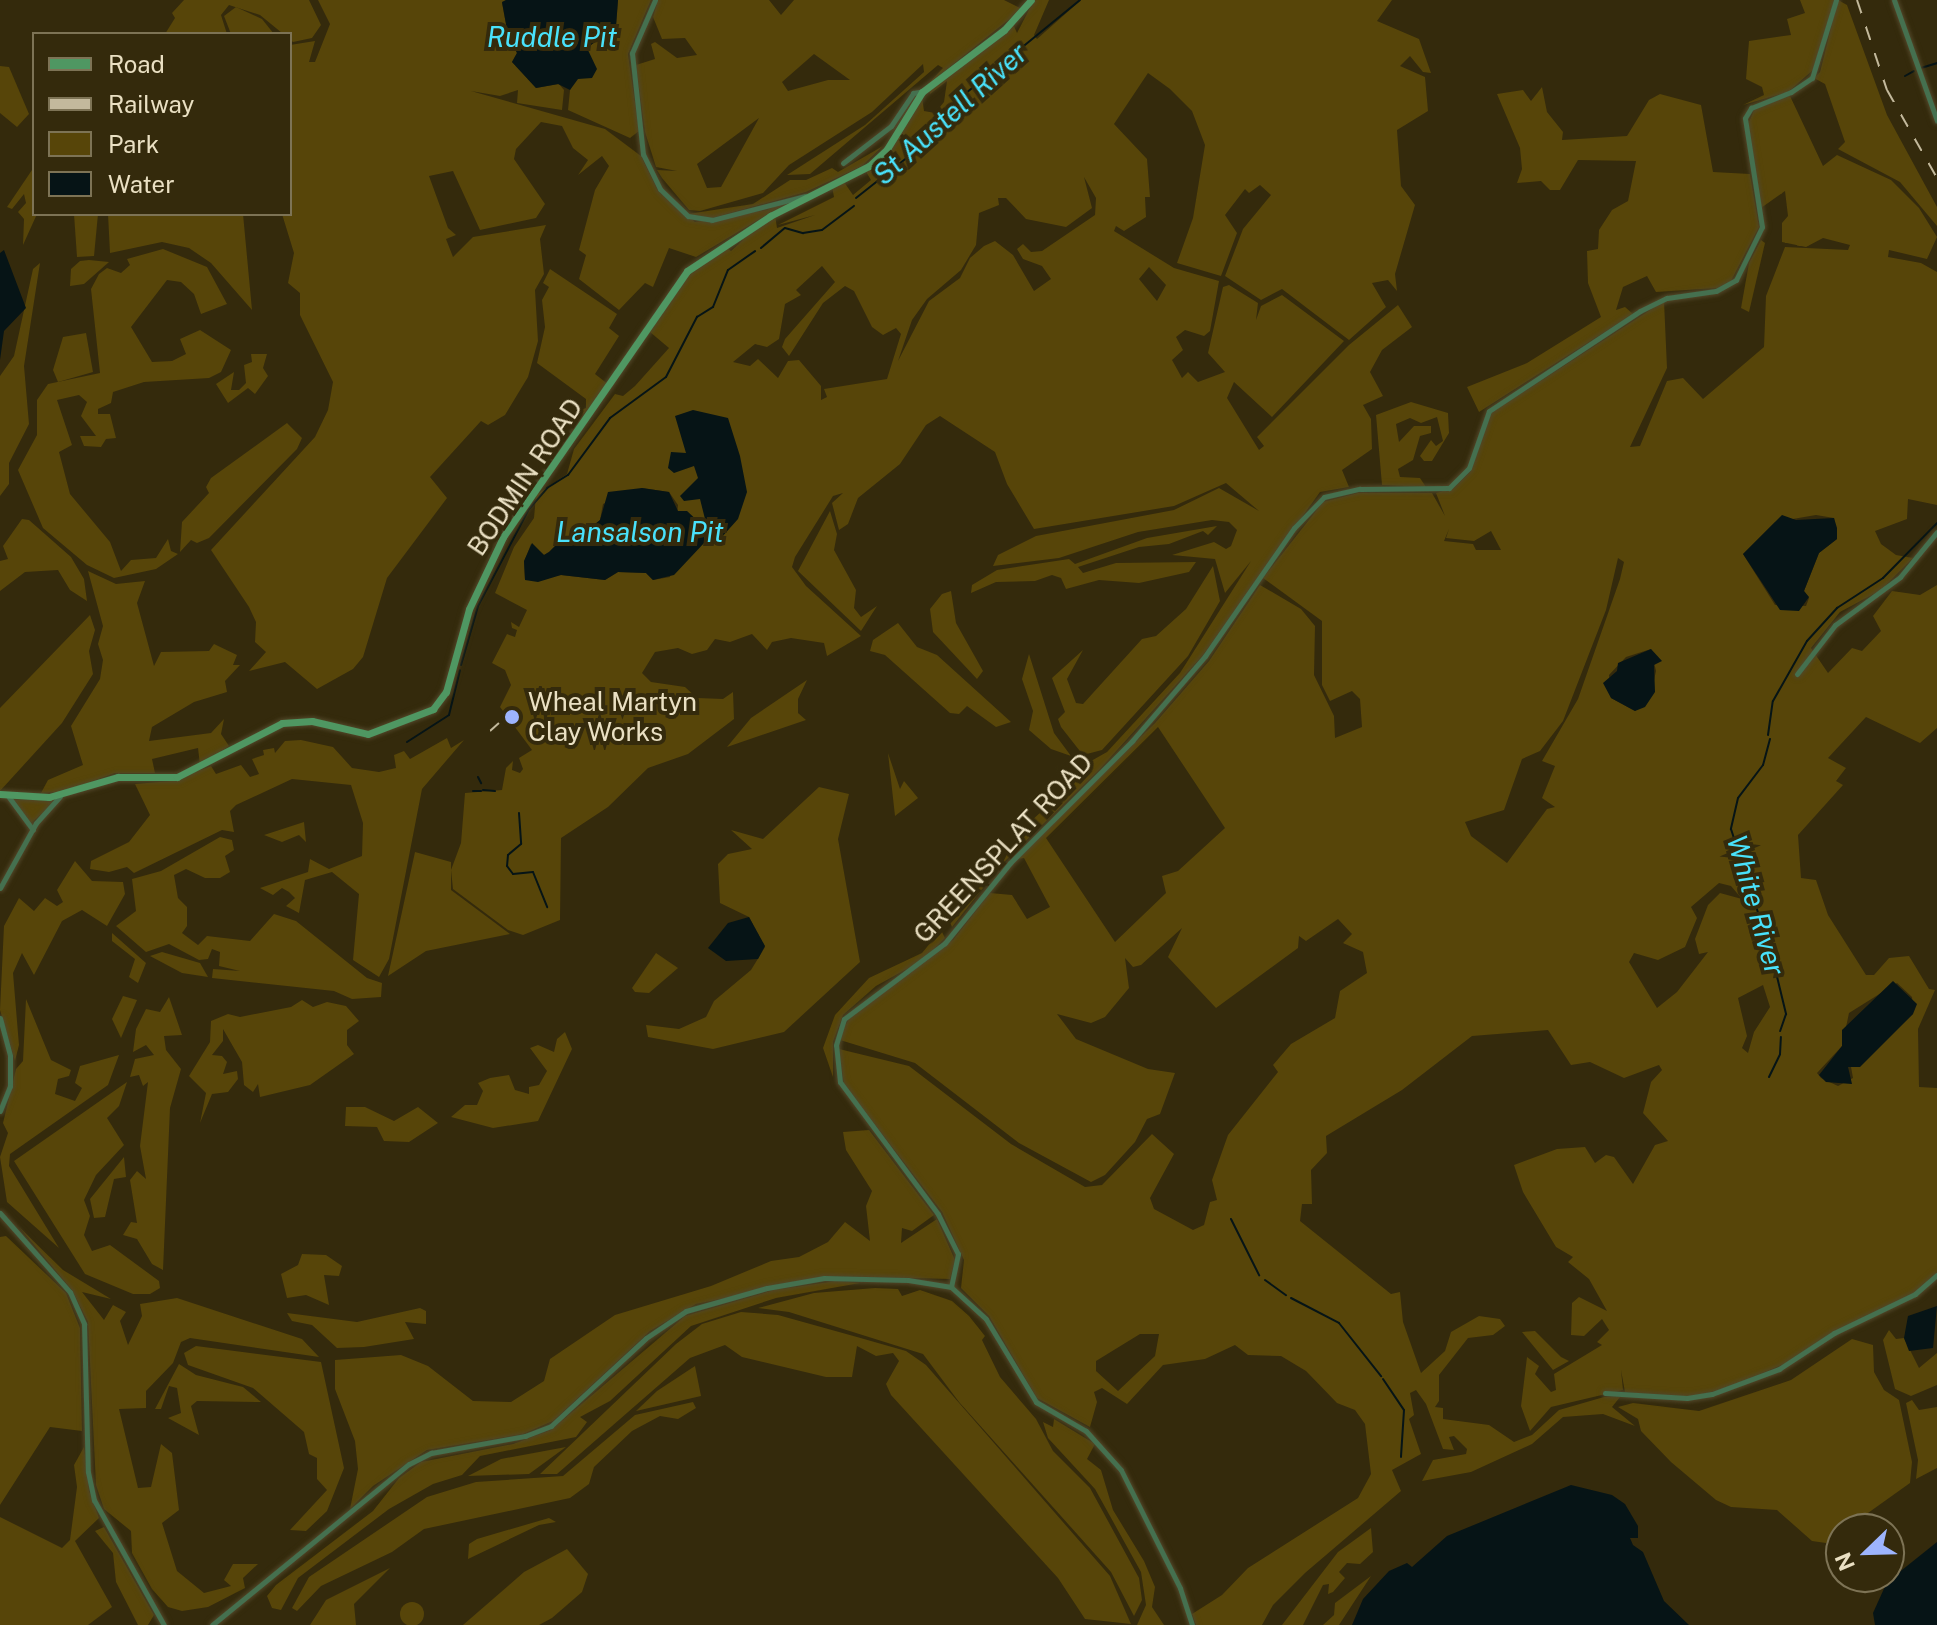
<!DOCTYPE html>
<style>
body{margin:0}
#map{position:relative;width:1937px;height:1625px;overflow:hidden;background:#342a0c;font-family:"Public Sans",sans-serif}
div>[style]{position:absolute}
.green>*{inset:0;background:#574509}
.round{border-radius:50%}
.water>*{inset:0;background:#061416}
.stream>*{height:2px;margin:-1px;padding:0 1px;transform-origin:1px;border-radius:1px;background:#061416}
.roads{filter:drop-shadow(0 0 2px #514729) drop-shadow(0 0 2px #514729)}
.street>*{height:5px;margin:-2.5px;padding:0 2.5px;transform-origin:2.5px;border-radius:2.5px;background:#45704f}
.secondary>*{height:7px;margin:-3.5px;padding:0 3.5px;transform-origin:3.5px;border-radius:3.5px;background:#4f9762}
.rail>*{height:2px;margin-top:-1px;transform-origin:0;background:repeating-linear-gradient(90deg,#c3b99c 0 14px,transparent 0 28px)}
.dots>*{width:22px;height:22px;translate:-50% -50%;box-sizing:border-box;border:4px solid #342a0c;border-radius:50%}
span{translate:-50% -50%;white-space:nowrap;text-align:center;line-height:1.15;-webkit-text-stroke:8px #342a0c;paint-order:stroke}
.street-label{font-size:26px;color:#eae0c3}
.poi-label{font-size:26px;color:#eae0c3}
.left{translate:0 -50%;text-align:left}
.water-label{font-size:28px;color:#49e2fb;font-style:italic}
.legend{position:absolute;left:32px;top:32px;width:260px;height:184px;box-sizing:border-box;background:#342a0c;border:2px solid #7d7355;margin:0;padding:10px 14px;list-style:none;font-size:24px;color:#eae0c3}
.legend li{display:flex;align-items:center;gap:16px;height:40px}
.legend b{width:40px;border:2px solid #7d7355}
.north{position:absolute;left:1825px;top:1513px;width:80px;height:80px;box-sizing:border-box;background:#342a0c;border:2px solid #7d7355;border-radius:50%;rotate:247deg;font-size:22px;font-weight:700;line-height:32px;text-align:center;color:#eae0c3}
.north::after{content:'';display:block;margin:auto;width:28px;height:36px;background:#9db4fd;clip-path:polygon(50% 0,100% 100%,50% 72%,0 100%)}
</style>
<div id="map">
<div class="green">
<div style="clip-path:polygon(184px 0,309px 0,321px 25px,312px 38px,293px 42px,260px 15px,229px 5px,221px 15px,227px 34px,165px 34px,175px 18px,172px 13px)"></div>
<div style="clip-path:polygon(318px 0,506px 0,502px 3px,508px 35px,517px 53px,512px 62px,536px 88px,559px 84px,564px 90px,562px 110px,517px 103px,518px 90px,500px 96px,471px 91px,605px 129px,641px 156px,658px 191px,695px 222px,767px 210px,795px 198px,696px 257px,669px 248px,653px 287px,645px 283px,619px 310px,579px 279px,586px 255px,579px 250px,595px 190px,609px 166px,602px 156px,578px 175px,588px 160px,573px 148px,562px 126px,541px 122px,516px 149px,514px 159px,545px 204px,536px 218px,480px 230px,453px 171px,429px 176px,448px 228px,456px 235px,446px 239px,453px 257px,473px 237px,546px 225px,540px 239px,544px 274px,535px 290px,538px 341px,528px 377px,505px 415px,488px 425px,481px 421px,430px 477px,447px 498px,387px 578px,363px 657px,353px 669px,317px 689px,285px 662px,249px 671px,266px 652px,255px 642px,256px 622px,249px 607px,211px 550px,315px 437px,328px 410px,333px 382px,300px 315px,300px 293px,288px 283px,294px 253px,282px 214px,290px 214px,290px 45px,315px 41px,309px 62px,315px 62px,330px 24px)"></div>
<div style="clip-path:polygon(618px 0,651px 0,628px 54px,639px 131px,630px 138px,568px 110px,570px 90px,587px 48px,616px 26px)"></div>
<div style="clip-path:polygon(evenodd,658px 0,769px 0,781px 15px,794px 0,1004px 0,1022px 9px,926px 86px,943px 68px,938px 65px,810px 174px,787px 175px,865px 125px,924px 72px,923px 64px,872px 112px,789px 165px,763px 193px,700px 211px,689px 210px,662px 178px,657px 170px,677px 171px,656px 167px,645px 132px,636px 65px,655px 59px,651px 44px,655px 42px,677px 58px,697px 55px,685px 38px,662px 39px,653px 17px,658px 0,814px 54px,850px 80px,828px 80px,788px 91px,782px 82px,814px 54px,658px 0,759px 118px,721px 187px,707px 188px,697px 164px,759px 118px)"></div>
<div style="clip-path:polygon(evenodd,1034px 0,1049px 0,1034px 35px,1037px 39px,1081px 0,1392px 0,1377px 21px,1419px 39px,1431px 73px,1423px 72px,1410px 56px,1400px 66px,1425px 77px,1428px 111px,1397px 130px,1401px 186px,1415px 205px,1395px 274px,1397px 291px,1388px 280px,1372px 283px,1386px 307px,1349px 340px,1282px 289px,1261px 300px,1225px 276px,1243px 229px,1271px 195px,1260px 185px,1249px 193px,1245px 189px,1225px 215px,1237px 233px,1221px 276px,1177px 263px,1193px 218px,1205px 145px,1192px 111px,1170px 89px,1148px 73px,1114px 124px,1147px 159px,1150px 197px,1145px 197px,1146px 217px,1124px 231px,1116px 226px,1114px 231px,1174px 268px,1219px 281px,1210px 331px,1204px 336px,1185px 330px,1176px 337px,1183px 350px,1172px 360px,1182px 378px,1188px 372px,1198px 382px,1225px 372px,1208px 353px,1223px 287px,1229px 285px,1258px 303px,1256px 320px,1261px 306px,1282px 295px,1344px 341px,1272px 417px,1234px 382px,1227px 398px,1259px 450px,1264px 446px,1257px 437px,1349px 345px,1398px 305px,1412px 327px,1382px 350px,1370px 372px,1383px 396px,1363px 405px,1371px 419px,1372px 449px,1342px 470px,1349px 487px,1320px 492px,1203px 655px,1100px 769px,1002px 864px,1018px 833px,1067px 788px,1075px 770px,1107px 752px,1180px 673px,1251px 561px,1225px 593px,1215px 559px,1172px 555px,1214px 542px,1226px 549px,1231px 546px,1237px 530px,1229px 522px,1212px 520px,1138px 532px,1059px 558px,993px 566px,998px 555px,1036px 536px,1174px 510px,1219px 488px,1259px 511px,1226px 483px,1174px 506px,1034px 529px,1007px 484px,995px 452px,940px 416px,926px 425px,900px 464px,858px 498px,848px 524px,839px 530px,832px 503px,843px 493px,833px 496px,795px 557px,792px 567px,806px 586px,861px 636px,827px 656px,824px 643px,791px 638px,772px 642px,767px 650px,752px 634px,730px 642px,715px 639px,707px 650px,692px 654px,678px 648px,655px 652px,642px 673px,651px 682px,685px 687px,697px 698px,723px 699px,733px 692px,734px 719px,688px 754px,648px 768px,608px 807px,561px 838px,560px 920px,523px 935px,508px 930px,453px 889px,451px 870px,461px 843px,465px 793px,502px 790px,506px 768px,513px 761px,512px 770px,520px 773px,523px 769px,519px 758px,532px 750px,500px 707px,511px 685px,505px 670px,492px 663px,507px 634px,515px 637px,517px 630px,512px 628px,511px 622px,519px 627px,527px 610px,495px 593px,514px 547px,534px 518px,536px 495px,567px 474px,574px 449px,615px 394px,623px 396px,635px 386px,669px 348px,650px 332px,691px 272px,727px 248px,731px 251px,743px 240px,739px 236px,775px 215px,777px 228px,815px 215px,778px 225px,834px 197px,832px 187px,844px 182px,853px 195px,871px 180px,865px 170px,892px 148px,922px 97px,924px 111px,935px 113px,944px 102px,947px 81px,930px 94px,929px 90px,1013px 24px,1017px 33px,1034px 0,1084px 177px,1096px 198px,1095px 215px,1042px 251px,1031px 252px,1023px 244px,1017px 249px,1023px 259px,1042px 266px,1051px 279px,1034px 291px,1013px 255px,995px 241px,984px 246px,970px 258px,960px 278px,929px 301px,898px 361px,912px 320px,927px 299px,961px 270px,976px 245px,979px 213px,999px 205px,998px 198px,1006px 198px,1026px 219px,1066px 227px,1092px 208px,1084px 177px,1034px 0,822px 266px,835px 282px,785px 339px,782px 347px,789px 356px,823px 303px,845px 286px,854px 291px,872px 327px,883px 335px,896px 328px,901px 334px,887px 379px,824px 389px,827px 397px,821px 400px,821px 386px,799px 360px,788px 361px,778px 378px,758px 359px,750px 366px,733px 362px,755px 344px,767px 347px,779px 339px,785px 304px,801px 295px,796px 290px,822px 266px,1034px 0,1149px 267px,1166px 285px,1157px 301px,1139px 279px,1149px 267px,1034px 0,642px 488px,669px 492px,678px 505px,670px 577px,653px 580px,646px 573px,618px 572px,605px 580px,561px 575px,525px 579px,524px 562px,531px 544px,544px 555px,549px 552px,561px 540px,587px 532px,600px 520px,603px 504px,642px 488px)"></div>
<div style="clip-path:polygon(1800px 0,1834px 0,1813px 70px,1788px 92px,1743px 105px,1764px 95px,1762px 87px,1746px 79px,1749px 41px,1791px 35px,1787px 19px,1805px 13px)"></div>
<div style="clip-path:polygon(1838px 0,1847px 5px,1887px 115px,1937px 207px,1937px 226px,1900px 182px,1838px 149px,1845px 142px,1825px 84px,1814px 78px,1820px 72px)"></div>
<div style="clip-path:polygon(236px 7px,262px 19px,274px 34px,231px 34px,224px 16px)"></div>
<div style="clip-path:polygon(0 66px,9px 67px,29px 114px,17px 127px,0 113px)"></div>
<div style="clip-path:polygon(1542px 87px,1547px 112px,1563px 132px,1562px 140px,1627px 136px,1649px 100px,1660px 94px,1701px 105px,1713px 172px,1750px 174px,1759px 227px,1731px 281px,1717px 288px,1656px 292px,1647px 276px,1623px 287px,1616px 310px,1625px 307px,1633px 314px,1479px 412px,1467px 387px,1527px 363px,1601px 317px,1588px 283px,1587px 251px,1598px 249px,1599px 230px,1612px 210px,1628px 201px,1636px 161px,1578px 160px,1560px 190px,1550px 190px,1541px 181px,1517px 183px,1522px 169px,1520px 148px,1497px 94px,1523px 90px,1531px 101px)"></div>
<div style="clip-path:polygon(evenodd,1790px 96px,1823px 166px,1837px 155px,1891px 180px,1919px 208px,1937px 237px,1927px 259px,1889px 250px,1888px 257px,1921px 263px,1937px 272px,1937px 505px,1908px 499px,1907px 519px,1875px 531px,1881px 544px,1896px 555px,1913px 558px,1881px 590px,1840px 612px,1811px 648px,1828px 673px,1852px 648px,1862px 651px,1881px 631px,1873px 616px,1892px 591px,1920px 595px,1937px 585px,1937px 728px,1920px 743px,1866px 717px,1828px 758px,1846px 768px,1836px 781px,1843px 785px,1798px 835px,1801px 878px,1816px 880px,1828px 915px,1866px 975px,1874px 975px,1889px 958px,1909px 956px,1929px 989px,1935px 990px,1918px 1029px,1919px 1087px,1937px 1088px,1937px 1278px,1878px 1316px,1834px 1333px,1796px 1359px,1726px 1388px,1687px 1398px,1625px 1392px,1621px 1370px,1623px 1390px,1551px 1407px,1530px 1431px,1521px 1406px,1527px 1357px,1539px 1366px,1535px 1374px,1551px 1392px,1556px 1390px,1554px 1374px,1602px 1345px,1597px 1342px,1609px 1330px,1602px 1319px,1584px 1336px,1571px 1335px,1572px 1303px,1579px 1297px,1607px 1311px,1589px 1279px,1568px 1262px,1573px 1257px,1556px 1247px,1523px 1192px,1514px 1165px,1557px 1149px,1585px 1147px,1595px 1163px,1606px 1155px,1614px 1157px,1633px 1184px,1655px 1145px,1668px 1141px,1643px 1113px,1651px 1082px,1662px 1070px,1659px 1065px,1624px 1078px,1590px 1062px,1571px 1065px,1548px 1030px,1472px 1036px,1402px 1090px,1326px 1136px,1327px 1153px,1311px 1170px,1312px 1204px,1302px 1204px,1300px 1221px,1391px 1294px,1400px 1292px,1403px 1322px,1421px 1373px,1445px 1351px,1451px 1332px,1479px 1316px,1500px 1319px,1505px 1326px,1493px 1335px,1468px 1338px,1439px 1375px,1439px 1401px,1435px 1407px,1443px 1408px,1443px 1419px,1489px 1425px,1514px 1442px,1532px 1435px,1559px 1410px,1604px 1397px,1620px 1397px,1612px 1407px,1635px 1426px,1603px 1414px,1563px 1417px,1532px 1444px,1471px 1472px,1422px 1481px,1433px 1460px,1466px 1454px,1467px 1449px,1454px 1436px,1449px 1437px,1454px 1450px,1443px 1449px,1426px 1404px,1416px 1390px,1410px 1393px,1414px 1415px,1409px 1419px,1421px 1454px,1392px 1470px,1401px 1491px,1305px 1573px,1273px 1605px,1262px 1625px,1196px 1625px,1192px 1614px,1222px 1595px,1248px 1568px,1358px 1498px,1371px 1474px,1365px 1424px,1355px 1410px,1337px 1403px,1306px 1371px,1281px 1356px,1248px 1355px,1235px 1345px,1205px 1359px,1163px 1365px,1127px 1404px,1102px 1388px,1094px 1392px,1097px 1402px,1090px 1427px,1037px 1398px,989px 1316px,961px 1288px,964px 1260px,942px 1212px,844px 1084px,839px 1049px,909px 1066px,1011px 1144px,1085px 1187px,1102px 1185px,1152px 1134px,1174px 1154px,1150px 1198px,1154px 1209px,1193px 1230px,1204px 1225px,1210px 1202px,1217px 1200px,1212px 1180px,1228px 1135px,1278px 1072px,1273px 1065px,1291px 1044px,1335px 1018px,1340px 991px,1367px 973px,1363px 952px,1343px 943px,1352px 934px,1338px 919px,1306px 941px,1299px 936px,1298px 948px,1216px 1008px,1168px 957px,1182px 928px,1141px 965px,1133px 967px,1125px 958px,1129px 988px,1105px 1017px,1091px 1023px,1057px 1014px,1076px 1039px,1148px 1069px,1175px 1073px,1160px 1114px,1147px 1119px,1135px 1142px,1105px 1175px,1091px 1182px,1019px 1143px,915px 1063px,840px 1040px,845px 1026px,853px 1012px,953px 940px,990px 893px,1012px 895px,1027px 919px,1050px 907px,1024px 858px,1016px 859px,1155px 723px,1209px 661px,1260px 585px,1301px 609px,1315px 626px,1314px 675px,1334px 716px,1335px 738px,1362px 727px,1360px 699px,1352px 691px,1330px 701px,1322px 685px,1322px 621px,1263px 578px,1323px 502px,1358px 493px,1432px 493px,1445px 516px,1436px 493px,1454px 488px,1471px 471px,1491px 413px,1664px 301px,1667px 368px,1630px 447px,1640px 446px,1667px 381px,1683px 378px,1703px 399px,1764px 347px,1766px 296px,1785px 247px,1848px 250px,1850px 245px,1823px 238px,1806px 247px,1782px 242px,1782px 223px,1788px 216px,1785px 191px,1761px 208px,1758px 200px,1748px 124px,1755px 108px,1790px 96px,1816px 515px,1834px 518px,1837px 539px,1819px 553px,1804px 591px,1809px 598px,1806px 606px,1775px 605px,1743px 554px,1775px 522px,1816px 515px,1790px 96px,1449px 529px,1446px 538px,1474px 541px,1491px 531px,1501px 550px,1476px 550px,1473px 544px,1444px 541px,1449px 529px,1790px 96px,1618px 558px,1624px 562px,1620px 579px,1578px 699px,1542px 761px,1555px 766px,1542px 798px,1555px 807px,1547px 809px,1507px 863px,1471px 836px,1465px 822px,1504px 810px,1522px 759px,1540px 751px,1563px 721px,1606px 610px,1618px 558px,1790px 96px,1651px 649px,1656px 671px,1650px 698px,1635px 711px,1611px 698px,1609px 675px,1626px 657px,1651px 649px,1790px 96px,1158px 727px,1225px 828px,1178px 871px,1162px 876px,1166px 893px,1115px 942px,1046px 838px,1158px 727px,1790px 96px,1719px 883px,1731px 886px,1742px 899px,1720px 893px,1708px 905px,1695px 939px,1699px 954px,1708px 952px,1677px 992px,1657px 1008px,1629px 962px,1634px 953px,1658px 960px,1685px 947px,1697px 918px,1691px 907px,1719px 883px,1790px 96px,1897px 983px,1912px 997px,1913px 1014px,1857px 1067px,1851px 1067px,1853px 1078px,1838px 1086px,1821px 1078px,1817px 1073px,1842px 1046px,1849px 1013px,1897px 983px,1790px 96px,1763px 985px,1770px 1007px,1754px 1032px,1748px 1053px,1742px 1048px,1747px 1036px,1738px 998px,1763px 985px,1790px 96px,1140px 1334px,1159px 1334px,1155px 1356px,1118px 1391px,1096px 1371px,1096px 1361px,1140px 1334px)"></div>
<div style="clip-path:polygon(883px 146px,862px 166px,806px 192px,712px 218px,688px 214px,753px 204px,790px 180px,806px 180px,832px 168px,838px 172px)"></div>
<div style="clip-path:polygon(34px 167px,37px 214px,23px 245px,24px 219px,18px 212px,26px 203px,24px 194px,12px 209px,7px 207px)"></div>
<div style="clip-path:polygon(74px 214px,98px 214px,94px 256px,77px 257px)"></div>
<div style="clip-path:polygon(243px 214px,252px 310px,211px 263px,189px 248px,162px 242px,110px 253px,108px 214px)"></div>
<div style="clip-path:polygon(1761px 240px,1765px 243px,1749px 312px,1741px 308px,1749px 263px)"></div>
<div style="clip-path:polygon(163px 249px,207px 267px,227px 304px,201px 314px,194px 294px,181px 282px,167px 280px,131px 327px,152px 362px,172px 361px,186px 354px,180px 339px,200px 330px,231px 350px,221px 372px,209px 378px,144px 382px,113px 392px,111px 403px,98px 409px,98px 414px,110px 414px,116px 438px,106px 439px,101px 447px,84px 446px,80px 436px,96px 436px,81px 416px,87px 402px,79px 395px,57px 400px,72px 445px,59px 452px,70px 494px,110px 542px,121px 571px,131px 560px,156px 558px,168px 539px,171px 551px,178px 554px,156px 569px,114px 578px,87px 565px,43px 528px,18px 470px,37px 435px,37px 400px,48px 384px,100px 373px,91px 289px,99px 274px,107px 268px,121px 273px,130px 265px,127px 259px)"></div>
<div style="clip-path:polygon(80px 261px,89px 260px,109px 262px,84px 284px,70px 286px,71px 269px)"></div>
<div style="clip-path:polygon(40px 263px,24px 366px,29px 424px,9px 463px,9px 484px,0 496px,0 376px,14px 356px,33px 269px)"></div>
<div style="clip-path:polygon(550px 269px,617px 314px,609px 328px,619px 336px,595px 374px,609px 385px,576px 423px,568px 415px,586px 408px,586px 399px,537px 363px,545px 327px,542px 300px,549px 287px,543px 283px)"></div>
<div style="clip-path:polygon(86px 333px,93px 372px,58px 382px,53px 370px,63px 337px)"></div>
<div style="clip-path:polygon(251px 354px,267px 354px,263px 368px,268px 376px,255px 394px,248px 388px,228px 403px,216px 384px,234px 372px,231px 390px,239px 390px,246px 383px,244px 365px,252px 362px)"></div>
<div style="clip-path:polygon(1411px 402px,1448px 413px,1449px 433px,1432px 461px,1424px 461px,1420px 456px,1431px 440px,1436px 446px,1443px 441px,1437px 417px,1421px 423px,1410px 418px,1396px 424px,1399px 442px,1414px 426px,1431px 426px,1431px 433px,1420px 436px,1413px 460px,1398px 469px,1400px 477px,1420px 478px,1426px 487px,1382px 485px,1376px 415px)"></div>
<div style="clip-path:polygon(287px 423px,302px 438px,297px 449px,209px 538px,197px 543px,191px 540px,180px 552px,182px 522px,209px 493px,206px 487px,211px 478px)"></div>
<div style="clip-path:polygon(830px 511px,837px 534px,834px 550px,856px 590px,854px 608px,861px 617px,877px 606px,861px 631px,798px 571px)"></div>
<div style="clip-path:polygon(22px 519px,29px 520px,71px 557px,84px 579px,87px 601px,70px 590px,58px 570px,25px 572px,0 591px,0 561px,8px 559px,3px 546px)"></div>
<div style="clip-path:polygon(1217px 526px,1208px 535px,1203px 531px,1169px 544px,1139px 547px,1078px 567px,1083px 573px,1116px 563px,1196px 562px,1189px 572px,1139px 583px,1099px 580px,1066px 589px,1061px 578px,1052px 575px,1035px 581px,996px 582px,971px 593px,972px 585px,997px 570px,1069px 559px,1075px 564px,1147px 538px)"></div>
<div style="clip-path:polygon(1213px 566px,1220px 601px,1188px 656px,1102px 750px,1083px 755px,1061px 727px,1058px 719px,1065px 712px,1052px 678px,1083px 650px,1067px 679px,1076px 703px,1083px 704px,1142px 639px,1156px 636px,1186px 609px)"></div>
<div style="clip-path:polygon(88px 571px,116px 584px,145px 581px,137px 603px,154px 666px,161px 652px,209px 651px,214px 644px,237px 655px,233px 665px,240px 665px,225px 681px,227px 692px,194px 702px,152px 727px,149px 741px,211px 733px,224px 719px,221px 734px,229px 746px,200px 765px,198px 748px,152px 759px,155px 773px,115px 773px,62px 792px,41px 793px,48px 780px,83px 765px,71px 726px,100px 679px,103px 660px,98px 644px,103px 626px)"></div>
<div style="clip-path:polygon(951px 591px,956px 623px,983px 671px,977px 679px,933px 632px,930px 609px,942px 594px)"></div>
<div style="clip-path:polygon(90px 615px,95px 630px,89px 651px,93px 674px,62px 723px,0 791px,0 708px)"></div>
<div style="clip-path:polygon(898px 623px,917px 647px,937px 655px,1011px 722px,996px 727px,967px 706px,959px 714px,950px 713px,885px 655px,870px 651px,873px 640px)"></div>
<div style="clip-path:polygon(1029px 654px,1054px 733px,1071px 756px,1051px 749px,1029px 730px,1033px 711px,1022px 679px)"></div>
<div style="clip-path:polygon(807px 680px,798px 699px,798px 713px,806px 720px,727px 747px,751px 718px)"></div>
<div style="clip-path:polygon(447px 738px,451px 748px,464px 740px,422px 789px,389px 959px,379px 977px,353px 960px,359px 894px,332px 872px,305px 880px,299px 913px,286px 906px,295px 898px,289px 892px,282px 888px,273px 895px,260px 888px,308px 872px,310px 859px,329px 869px,362px 856px,363px 823px,351px 785px,292px 779px,236px 805px,230px 811px,234px 832px,222px 830px,134px 873px,127px 867px,109px 872px,90px 869px,91px 861px,129px 842px,150px 815px,135px 784px,171px 781px,211px 766px,216px 774px,241px 765px,250px 777px,259px 774px,252px 759px,264px 755px,263px 750px,274px 748px,275px 753px,285px 741px,301px 740px,333px 747px,352px 768px,379px 772px,396px 768px,394px 755px,404px 751px,410px 759px)"></div>
<div style="clip-path:polygon(888px 753px,900px 789px,904px 781px,918px 798px,895px 816px)"></div>
<div style="clip-path:polygon(819px 787px,849px 794px,838px 839px,860px 962px,784px 1032px,713px 1049px,648px 1037px,646px 1025px,679px 1029px,706px 1017px,714px 1001px,751px 970px,765px 947px,749px 917px,720px 903px,718px 864px,728px 854px,752px 849px,731px 830px,763px 839px)"></div>
<div style="clip-path:polygon(13px 800px,58px 800px,31px 823px)"></div>
<div style="clip-path:polygon(304px 822px,306px 842px,299px 835px,282px 842px,264px 835px)"></div>
<div style="clip-path:polygon(220px 837px,232px 840px,234px 850px,225px 856px,230px 872px,220px 878px,205px 878px,186px 869px,174px 875px,178px 898px,187px 907px,187px 926px,182px 933px,198px 945px,207px 936px,250px 941px,274px 914px,296px 921px,367px 978px,382px 983px,381px 997px,352px 999px,334px 991px,212px 978px,213px 969px,240px 971px,219px 966px,220px 952px,212px 949px,208px 959px,199px 960px,169px 944px,146px 952px,116px 926px,136px 911px,132px 879px,161px 871px)"></div>
<div style="clip-path:polygon(415px 852px,451px 862px,451px 890px,510px 934px,426px 951px,388px 976px)"></div>
<div style="clip-path:polygon(75px 861px,92px 881px,123px 882px,125px 894px,107px 926px,82px 910px,62px 921px,34px 975px,22px 953px,13px 973px,19px 1045px,15px 1061px,0 1010px,4px 926px,19px 898px,34px 911px,45px 898px,57px 906px,63px 902px,57px 890px)"></div>
<div style="clip-path:polygon(986px 878px,987px 883px,952px 927px,949px 920px,959px 916px,963px 903px,957px 894px,965px 886px,979px 888px)"></div>
<div style="clip-path:polygon(941px 930px,945px 938px,923px 960px,876px 986px,843px 1015px,833px 1042px,833px 1077px,823px 1048px,835px 1015px,869px 978px,922px 953px)"></div>
<div style="clip-path:polygon(112px 933px,146px 963px,138px 983px,129px 977px,135px 959px,112px 941px)"></div>
<div style="clip-path:polygon(162px 952px,200px 963px,208px 977px,182px 973px,150px 956px)"></div>
<div style="clip-path:polygon(656px 953px,678px 968px,649px 993px,635px 992px,632px 988px)"></div>
<div style="clip-path:polygon(123px 996px,137px 1000px,121px 1038px,112px 1019px)"></div>
<div style="clip-path:polygon(169px 997px,182px 1035px,164px 1036px,166px 1050px,181px 1069px,170px 1108px,163px 1270px,152px 1264px,137px 1239px,123px 1235px,131px 1222px,137px 1223px,130px 1180px,137px 1171px,146px 1179px,140px 1146px,148px 1082px,143px 1086px,139px 1075px,130px 1077px,135px 1059px,154px 1055px,146px 1045px,133px 1052px,136px 1029px,146px 1009px,160px 1012px)"></div>
<div style="clip-path:polygon(26px 999px,51px 1060px,71px 1070px,69px 1076px,58px 1079px,55px 1094px,75px 1101px,82px 1088px,75px 1083px,80px 1066px,119px 1055px,108px 1085px,10px 1154px,9px 1166px,59px 1248px,7px 1202px,0 1157px,8px 1133px,3px 1123px,16px 1069px,23px 1061px)"></div>
<div style="clip-path:polygon(302px 1000px,313px 1007px,327px 1002px,346px 1006px,359px 1021px,347px 1030px,347px 1045px,354px 1054px,310px 1085px,260px 1097px,258px 1084px,253px 1092px,244px 1085px,242px 1062px,223px 1029px,223px 1041px,212px 1055px,222px 1056px,227px 1062px,223px 1074px,237px 1071px,238px 1079px,228px 1092px,212px 1094px,200px 1123px,206px 1093px,189px 1076px,210px 1042px,211px 1021px,228px 1014px,240px 1017px,291px 1007px)"></div>
<div style="clip-path:polygon(565px 1032px,572px 1049px,538px 1121px,493px 1128px,451px 1117px,465px 1105px,477px 1105px,483px 1091px,478px 1083px,490px 1078px,509px 1075px,515px 1090px,529px 1094px,529px 1087px,539px 1085px,547px 1071px,530px 1048px,538px 1045px,554px 1052px,557px 1039px)"></div>
<div style="clip-path:polygon(127px 1082px,119px 1106px,107px 1118px,124px 1145px,96px 1175px,84px 1200px,90px 1216px,84px 1235px,92px 1251px,110px 1245px,159px 1281px,160px 1288px,150px 1294px,133px 1294px,85px 1274px,14px 1161px)"></div>
<div style="clip-path:polygon(346px 1107px,365px 1107px,394px 1121px,418px 1107px,438px 1123px,409px 1142px,384px 1141px,377px 1127px,345px 1126px)"></div>
<div style="clip-path:polygon(869px 1130px,934px 1215px,912px 1231px,902px 1228px,901px 1243px,937px 1219px,955px 1260px,950px 1279px,833px 1276px,696px 1304px,650px 1331px,553px 1421px,523px 1434px,427px 1450px,373px 1486px,350px 1509px,358px 1469px,355px 1441px,335px 1389px,335px 1360px,401px 1355px,428px 1366px,473px 1401px,511px 1402px,544px 1381px,550px 1359px,615px 1315px,711px 1286px,771px 1261px,799px 1257px,828px 1242px,845px 1222px,870px 1241px,866px 1206px,872px 1191px,846px 1150px,843px 1132px)"></div>
<div style="clip-path:polygon(124px 1157px,126px 1177px,114px 1179px,105px 1217px,94px 1218px,90px 1199px)"></div>
<div style="clip-path:polygon(19px 1227px,63px 1270px,111px 1299px,82px 1292px,104px 1320px,113px 1305px,126px 1312px,120px 1321px,128px 1345px,142px 1316px,140px 1304px,177px 1298px,302px 1339px,319px 1357px,190px 1338px,181px 1342px,173px 1363px,146px 1391px,146px 1408px,119px 1409px,138px 1488px,151px 1487px,161px 1444px,172px 1453px,179px 1510px,162px 1523px,177px 1571px,204px 1593px,231px 1586px,224px 1580px,233px 1564px,258px 1564px,243px 1578px,245px 1588px,208px 1607px,182px 1611px,168px 1607px,152px 1589px,132px 1553px,131px 1531px,104px 1509px,96px 1485px,88px 1322px,72px 1290px)"></div>
<div style="clip-path:polygon(6px 1236px,66px 1293px,80px 1328px,82px 1431px,50px 1427px,0 1505px,0 1237px)"></div>
<div style="clip-path:polygon(302px 1254px,326px 1255px,342px 1266px,339px 1276px,324px 1275px,329px 1305px,306px 1295px,287px 1298px,281px 1274px,298px 1265px)"></div>
<div style="clip-path:polygon(836px 1281px,860px 1283px,776px 1298px,691px 1326px,610px 1401px,580px 1417px,587px 1422px,576px 1437px,480px 1456px,462px 1475px,433px 1484px,389px 1509px,298px 1578px,281px 1610px,272px 1608px,267px 1596px,276px 1585px,373px 1511px,399px 1478px,421px 1462px,513px 1444px,551px 1430px,685px 1316px,774px 1290px)"></div>
<div style="clip-path:polygon(875px 1288px,898px 1289px,902px 1296px,920px 1290px,952px 1301px,969px 1316px,985px 1336px,982px 1340px,1000px 1377px,1036px 1419px,1053px 1451px,1090px 1488px,1139px 1578px,1142px 1600px,1134px 1616px,1111px 1572px,959px 1402px,923px 1354px,789px 1312px,758px 1308px,814px 1293px)"></div>
<div style="clip-path:polygon(420px 1308px,426px 1311px,426px 1324px,405px 1322px,414px 1339px,364px 1347px,337px 1348px,312px 1325px,292px 1321px,287px 1313px,357px 1322px)"></div>
<div style="clip-path:polygon(741px 1312px,778px 1315px,857px 1337px,906px 1351px,926px 1365px,1110px 1576px,1131px 1624px,1085px 1619px,1058px 1578px,891px 1395px,886px 1384px,899px 1361px,893px 1353px,876px 1356px,857px 1346px,852px 1377px,826px 1377px,742px 1357px,725px 1345px,690px 1358px,557px 1474px,540px 1474px,676px 1344px,702px 1324px)"></div>
<div style="clip-path:polygon(1889px 1330px,1896px 1339px,1904px 1338px,1919px 1368px,1937px 1353px,1937px 1385px,1911px 1396px,1895px 1389px,1883px 1340px)"></div>
<div style="clip-path:polygon(1535px 1331px,1561px 1357px,1569px 1361px,1553px 1370px,1522px 1332px)"></div>
<div style="clip-path:polygon(1852px 1339px,1873px 1345px,1874px 1372px,1884px 1390px,1899px 1400px,1912px 1462px,1910px 1483px,1826px 1543px,1812px 1541px,1777px 1510px,1731px 1507px,1716px 1500px,1671px 1462px,1641px 1431px,1638px 1419px,1618px 1407px,1633px 1403px,1699px 1411px,1791px 1380px)"></div>
<div style="clip-path:polygon(196px 1346px,321px 1362px,344px 1468px,327px 1511px,306px 1531px,290px 1530px,327px 1490px,317px 1479px,317px 1458px,309px 1454px,304px 1432px,253px 1388px,188px 1365px,184px 1353px)"></div>
<div style="clip-path:polygon(179px 1364px,196px 1375px,243px 1387px,261px 1402px,197px 1401px,191px 1406px,199px 1435px,168px 1418px,181px 1413px,177px 1388px,169px 1386px,161px 1409px,155px 1409px)"></div>
<div style="clip-path:polygon(695px 1366px,701px 1396px,636px 1411px,657px 1391px)"></div>
<div style="clip-path:polygon(1912px 1400px,1919px 1410px,1937px 1407px,1937px 1468px,1916px 1479px,1918px 1460px,1906px 1403px)"></div>
<div style="clip-path:polygon(693px 1402px,696px 1408px,678px 1419px,660px 1416px,632px 1431px,594px 1467px,589px 1484px,570px 1498px,424px 1529px,392px 1552px,321px 1586px,297px 1611px,292px 1608px,309px 1577px,427px 1497px,476px 1482px,563px 1476px,635px 1415px)"></div>
<div style="clip-path:polygon(1054px 1419px,1095px 1444px,1087px 1459px,1101px 1470px,1113px 1510px,1144px 1561px,1155px 1587px,1152px 1607px,1164px 1625px,1137px 1625px,1146px 1605px,1141px 1572px,1095px 1489px,1048px 1438px,1043px 1422px,1053px 1427px)"></div>
<div style="clip-path:polygon(84px 1447px,89px 1491px,99px 1518px,75px 1541px,112px 1607px,88px 1625px,0 1625px,0 1517px,62px 1548px,70px 1540px,77px 1487px,74px 1465px)"></div>
<div style="clip-path:polygon(566px 1447px,529px 1474px,468px 1476px,501px 1459px)"></div>
<div style="clip-path:polygon(549px 1518px,556px 1522px,539px 1525px,468px 1559px,469px 1544px,477px 1539px)"></div>
<div style="clip-path:polygon(104px 1527px,154px 1615px,148px 1625px,138px 1625px,116px 1582px,113px 1553px,95px 1531px)"></div>
<div style="clip-path:polygon(1371px 1528px,1373px 1552px,1360px 1564px,1347px 1563px,1339px 1572px,1345px 1578px,1333px 1592px,1328px 1594px,1329px 1584px,1323px 1585px,1303px 1625px,1282px 1625px,1338px 1552px)"></div>
<div style="clip-path:polygon(567px 1549px,588px 1574px,582px 1592px,552px 1618px,539px 1625px,463px 1625px,524px 1572px)"></div>
<div style="clip-path:polygon(390px 1568px,354px 1604px,356px 1625px,310px 1625px,326px 1600px)"></div>
<div style="clip-path:polygon(1371px 1576px,1339px 1625px,1323px 1625px,1334px 1615px,1335px 1603px)"></div>
<div class="round" style="left:400px;top:1602px;width:24px;height:24px"></div>
</div>
<div class="water">
<div style="clip-path:polygon(506px 0,618px 0,616px 26px,587px 48px,597px 69px,592px 78px,578px 79px,570px 90px,558px 84px,536px 88px,512px 62px,517px 53px,508px 35px,502px 2px)"></div>
<div style="clip-path:polygon(4px 250px,26px 308px,4px 331px,0 360px,0 253px)"></div>
<div style="clip-path:polygon(693px 410px,728px 418px,740px 456px,747px 492px,738px 519px,721px 538px,707px 527px,700px 499px,684px 501px,680px 496px,698px 478px,694px 466px,674px 473px,668px 468px,671px 452px,686px 453px,675px 416px)"></div>
<div style="clip-path:polygon(642px 488px,669px 492px,678px 511px,687px 511px,702px 525px,705px 542px,674px 575px,653px 580px,646px 573px,618px 572px,605px 580px,561px 575px,538px 582px,525px 580px,524px 561px,532px 543px,544px 555px,549px 552px,561px 540px,580px 536px,600px 520px,608px 492px)"></div>
<div style="clip-path:polygon(1782px 515px,1796px 520px,1834px 518px,1837px 528px,1837px 539px,1819px 553px,1804px 591px,1809px 597px,1799px 611px,1780px 610px,1743px 554px)"></div>
<div style="clip-path:polygon(1651px 649px,1662px 661px,1654px 665px,1655px 692px,1645px 707px,1635px 711px,1611px 698px,1603px 683px,1617px 671px,1618px 663px)"></div>
<div style="clip-path:polygon(749px 917px,765px 946px,758px 959px,726px 961px,708px 948px,728px 923px)"></div>
<div style="clip-path:polygon(1893px 981px,1917px 1004px,1913px 1014px,1860px 1067px,1848px 1067px,1852px 1084px,1826px 1082px,1819px 1075px,1842px 1046px,1842px 1030px)"></div>
<div style="clip-path:polygon(1937px 1306px,1933px 1348px,1909px 1351px,1904px 1338px,1908px 1316px)"></div>
<div style="clip-path:polygon(1571px 1485px,1612px 1495px,1625px 1504px,1638px 1526px,1638px 1538px,1630px 1538px,1633px 1545px,1643px 1552px,1664px 1601px,1689px 1625px,1352px 1625px,1363px 1599px,1389px 1571px,1407px 1563px,1412px 1567px,1447px 1536px)"></div>
<div style="clip-path:polygon(1937px 1542px,1937px 1625px,1875px 1625px,1873px 1613px,1887px 1582px)"></div>
</div>
<div class="stream">
<div style="left:1921px;top:68px;width:17px;rotate:-17deg"></div>
<div style="left:1905px;top:76px;width:10px;rotate:-29deg"></div>
<div style="left:856px;top:198px;width:85px;rotate:-38.3deg"></div>
<div style="left:923px;top:145px;width:54px;rotate:-53.3deg"></div>
<div style="left:955px;top:102px;width:161px;rotate:-39.2deg"></div>
<div style="left:761px;top:248px;width:31px;rotate:-40deg"></div>
<div style="left:785px;top:228px;width:19px;rotate:16deg"></div>
<div style="left:803px;top:233px;width:19px;rotate:-9deg"></div>
<div style="left:822px;top:230px;width:40px;rotate:-37deg"></div>
<div style="left:461px;top:665px;width:61px;rotate:-73.9deg"></div>
<div style="left:478px;top:606px;width:110px;rotate:-62.3deg"></div>
<div style="left:529px;top:509px;width:28px;rotate:-49deg"></div>
<div style="left:547px;top:488px;width:25px;rotate:-32deg"></div>
<div style="left:568px;top:475px;width:71px;rotate:-53.6deg"></div>
<div style="left:610px;top:418px;width:69px;rotate:-36.2deg"></div>
<div style="left:666px;top:377px;width:68px;rotate:-62.7deg"></div>
<div style="left:697px;top:317px;width:19px;rotate:-32deg"></div>
<div style="left:713px;top:307px;width:40px;rotate:-68deg"></div>
<div style="left:728px;top:270px;width:33px;rotate:-35deg"></div>
<div style="left:1768px;top:735px;width:34px;rotate:-82deg"></div>
<div style="left:1773px;top:701px;width:69px;rotate:-60.5deg"></div>
<div style="left:1807px;top:641px;width:45px;rotate:-47.7deg"></div>
<div style="left:1837px;top:608px;width:55px;rotate:-33.1deg"></div>
<div style="left:1883px;top:578px;width:77px;rotate:-45.5deg"></div>
<div style="left:1770px;top:739px;width:27px;rotate:105deg"></div>
<div style="left:1763px;top:765px;width:41px;rotate:127.1deg"></div>
<div style="left:1738px;top:798px;width:32px;rotate:103deg"></div>
<div style="left:1731px;top:829px;width:133px;rotate:72.1deg"></div>
<div style="left:1772px;top:956px;width:60px;rotate:76.4deg"></div>
<div style="left:1786px;top:1014px;width:18px;rotate:109deg"></div>
<div style="left:407px;top:742px;width:50px;rotate:-32.7deg"></div>
<div style="left:449px;top:715px;width:46px;rotate:-76.3deg"></div>
<div style="left:478px;top:777px;width:7px;rotate:63deg"></div>
<div style="left:483px;top:790px;width:12px;rotate:5deg"></div>
<div style="left:473px;top:791px;width:8px"></div>
<div style="left:519px;top:813px;width:31px;rotate:86deg"></div>
<div style="left:521px;top:844px;width:17px;rotate:140deg"></div>
<div style="left:508px;top:855px;width:11px;rotate:95deg"></div>
<div style="left:507px;top:866px;width:10px;rotate:53deg"></div>
<div style="left:513px;top:874px;width:20px;rotate:-6deg"></div>
<div style="left:533px;top:872px;width:38px;rotate:68deg"></div>
<div style="left:1769px;top:1077px;width:25px;rotate:-64deg"></div>
<div style="left:1780px;top:1054px;width:17px;rotate:-87deg"></div>
<div style="left:1231px;top:1219px;width:63px;rotate:63.4deg"></div>
<div style="left:1265px;top:1280px;width:26px;rotate:36deg"></div>
<div style="left:1291px;top:1298px;width:54px;rotate:27.5deg"></div>
<div style="left:1339px;top:1323px;width:68px;rotate:51.6deg"></div>
<div style="left:1383px;top:1379px;width:37px;rotate:56deg"></div>
<div style="left:1404px;top:1410px;width:47px;rotate:93.7deg"></div>
</div>
<div class="roads">
<div class="street">
<div style="left:655px;top:0;width:58px;rotate:113.5deg"></div>
<div style="left:632px;top:53px;width:102px;rotate:83.8deg"></div>
<div style="left:643px;top:154px;width:39px;rotate:64deg"></div>
<div style="left:660px;top:189px;width:39px;rotate:44deg"></div>
<div style="left:688px;top:216px;width:24px;rotate:9deg"></div>
<div style="left:712px;top:220px;width:96px;rotate:-14.5deg"></div>
<div style="left:1894px;top:0;width:128px;rotate:70.4deg"></div>
<div style="left:843px;top:163px;width:61px;rotate:-37.6deg"></div>
<div style="left:891px;top:126px;width:40px;rotate:-56deg"></div>
<div style="left:913px;top:93px;width:11px;rotate:-10deg"></div>
<div style="left:1797px;top:674px;width:62px;rotate:-52.2deg"></div>
<div style="left:1835px;top:625px;width:81px;rotate:-36.4deg"></div>
<div style="left:1900px;top:577px;width:58px;rotate:-50.6deg"></div>
<div style="left:8px;top:796px;width:42px;rotate:53.7deg"></div>
<div style="left:0;top:888px;width:74px;rotate:-61deg"></div>
<div style="left:36px;top:823px;width:36px;rotate:-48deg"></div>
<div style="left:0;top:1018px;width:39px;rotate:75deg"></div>
<div style="left:10px;top:1056px;width:30px;rotate:90deg"></div>
<div style="left:10px;top:1086px;width:27px;rotate:112deg"></div>
<div style="left:0;top:1213px;width:106px;rotate:48.5deg"></div>
<div style="left:70px;top:1292px;width:35px;rotate:66deg"></div>
<div style="left:84px;top:1324px;width:148px;rotate:88.5deg"></div>
<div style="left:88px;top:1472px;width:29px;rotate:78deg"></div>
<div style="left:94px;top:1500px;width:143px;rotate:60.8deg"></div>
<div style="left:951px;top:1287px;width:47px;rotate:42.4deg"></div>
<div style="left:986px;top:1319px;width:97px;rotate:58.9deg"></div>
<div style="left:1036px;top:1402px;width:58px;rotate:30.1deg"></div>
<div style="left:1086px;top:1431px;width:52px;rotate:48.1deg"></div>
<div style="left:1121px;top:1470px;width:132px;rotate:63.4deg"></div>
<div style="left:1180px;top:1588px;width:39px;rotate:72deg"></div>
<div style="left:1605px;top:1393px;width:82px;rotate:3.5deg"></div>
<div style="left:1687px;top:1398px;width:25px;rotate:-9deg"></div>
<div style="left:1712px;top:1394px;width:72px;rotate:-20.5deg"></div>
<div style="left:1779px;top:1369px;width:66px;rotate:-33.2deg"></div>
<div style="left:1834px;top:1333px;width:90px;rotate:-25.7deg"></div>
<div style="left:1915px;top:1294px;width:29px;rotate:-41deg"></div>
<div style="left:212px;top:1625px;width:254px;rotate:-39.3deg"></div>
<div style="left:409px;top:1464px;width:25px;rotate:-27deg"></div>
<div style="left:431px;top:1453px;width:96px;rotate:-10.3deg"></div>
<div style="left:525px;top:1436px;width:28px;rotate:-21deg"></div>
<div style="left:551px;top:1426px;width:129px;rotate:-42.8deg"></div>
<div style="left:646px;top:1338px;width:48px;rotate:-34deg"></div>
<div style="left:686px;top:1311px;width:84px;rotate:-15.9deg"></div>
<div style="left:767px;top:1288px;width:58px;rotate:-10deg"></div>
<div style="left:824px;top:1278px;width:84px;rotate:1.4deg"></div>
<div style="left:908px;top:1280px;width:44px;rotate:9.2deg"></div>
<div style="left:951px;top:1287px;width:34px;rotate:-78deg"></div>
<div style="left:958px;top:1254px;width:45px;rotate:-116.6deg"></div>
<div style="left:938px;top:1214px;width:164px;rotate:-126.6deg"></div>
<div style="left:840px;top:1082px;width:37px;rotate:-96deg"></div>
<div style="left:836px;top:1045px;width:27px;rotate:-73deg"></div>
<div style="left:844px;top:1019px;width:126px;rotate:-37deg"></div>
<div style="left:945px;top:943px;width:103px;rotate:-50.9deg"></div>
<div style="left:1010px;top:863px;width:173px;rotate:-45deg"></div>
<div style="left:1132px;top:741px;width:112px;rotate:-49.3deg"></div>
<div style="left:1205px;top:656px;width:156px;rotate:-55.2deg"></div>
<div style="left:1294px;top:528px;width:43px;rotate:-45.9deg"></div>
<div style="left:1324px;top:497px;width:37px;rotate:-13deg"></div>
<div style="left:1360px;top:489px;width:89px;rotate:-0.6deg"></div>
<div style="left:1449px;top:488px;width:28px;rotate:-45deg"></div>
<div style="left:1469px;top:468px;width:60px;rotate:-70.7deg"></div>
<div style="left:1489px;top:411px;width:181px;rotate:-33.5deg"></div>
<div style="left:1640px;top:311px;width:30px;rotate:-26deg"></div>
<div style="left:1667px;top:298px;width:49px;rotate:-8.1deg"></div>
<div style="left:1716px;top:291px;width:23px;rotate:-29deg"></div>
<div style="left:1736px;top:280px;width:59px;rotate:-63.9deg"></div>
<div style="left:1762px;top:227px;width:110px;rotate:-98.9deg"></div>
<div style="left:1745px;top:118px;width:12px;rotate:-59deg"></div>
<div style="left:1751px;top:108px;width:43px;rotate:-21.8deg"></div>
<div style="left:1791px;top:92px;width:25px;rotate:-34deg"></div>
<div style="left:1812px;top:78px;width:82px;rotate:-72.9deg"></div>
</div>
<div class="secondary">
<div style="left:0;top:794px;width:49px;rotate:3.5deg"></div>
<div style="left:49px;top:797px;width:72px;rotate:-16.2deg"></div>
<div style="left:118px;top:777px;width:59px"></div>
<div style="left:177px;top:777px;width:118px;rotate:-27.2deg"></div>
<div style="left:282px;top:723px;width:30px;rotate:-4deg"></div>
<div style="left:312px;top:721px;width:57px;rotate:13.1deg"></div>
<div style="left:368px;top:734px;width:70px;rotate:-21deg"></div>
<div style="left:433px;top:709px;width:21px;rotate:-53deg"></div>
<div style="left:446px;top:692px;width:86px;rotate:-74.5deg"></div>
<div style="left:469px;top:609px;width:80px;rotate:-64.7deg"></div>
<div style="left:503px;top:537px;width:323px;rotate:-55.3deg"></div>
<div style="left:687px;top:271px;width:100px;rotate:-33.5deg"></div>
<div style="left:770px;top:216px;width:111px;rotate:-26.8deg"></div>
<div style="left:869px;top:166px;width:25px;rotate:-43deg"></div>
<div style="left:887px;top:149px;width:67px;rotate:-58.4deg"></div>
<div style="left:922px;top:92px;width:103px;rotate:-37.1deg"></div>
<div style="left:1004px;top:30px;width:40px;rotate:-48deg"></div>
</div>
</div>
<div class="rail">
<div style="left:1857px;top:0;width:95px;rotate:71.6deg"></div>
<div style="left:1887px;top:90px;width:101px;rotate:60.4deg"></div>
<div style="left:490px;top:731px;width:12px;rotate:-42deg"></div>
</div>
<div class="dots">
<div style="left:512px;top:717px;background:#9db4fd"></div>
</div>
<div class="street-label">
<span style="left:525px;top:477px;rotate:-56deg">BODMIN ROAD</span>
<span style="left:1003px;top:848px;rotate:-47deg">GREENSPLAT ROAD</span>
</div>
<div class="poi-label">
<span class="left" style="left:528px;top:717px">Wheal Martyn<br>Clay Works</span>
</div>
<div class="water-label">
<span style="left:552px;top:37px">Ruddle Pit</span>
<span style="left:950px;top:114px;rotate:-42deg">St Austell River</span>
<span style="left:640px;top:532px">Lansalson Pit</span>
<span style="left:1756px;top:905px;rotate:74deg">White River</span>
</div>
<ul class="legend">
<li><b style="height:10px;background:#4f9762"></b>Road</li>
<li><b style="height:10px;background:#c3b99c"></b>Railway</li>
<li><b style="height:22px;background:#574509"></b>Park</li>
<li><b style="height:22px;background:#061416"></b>Water</li>
</ul>
<div class="north">N</div>
</div>
